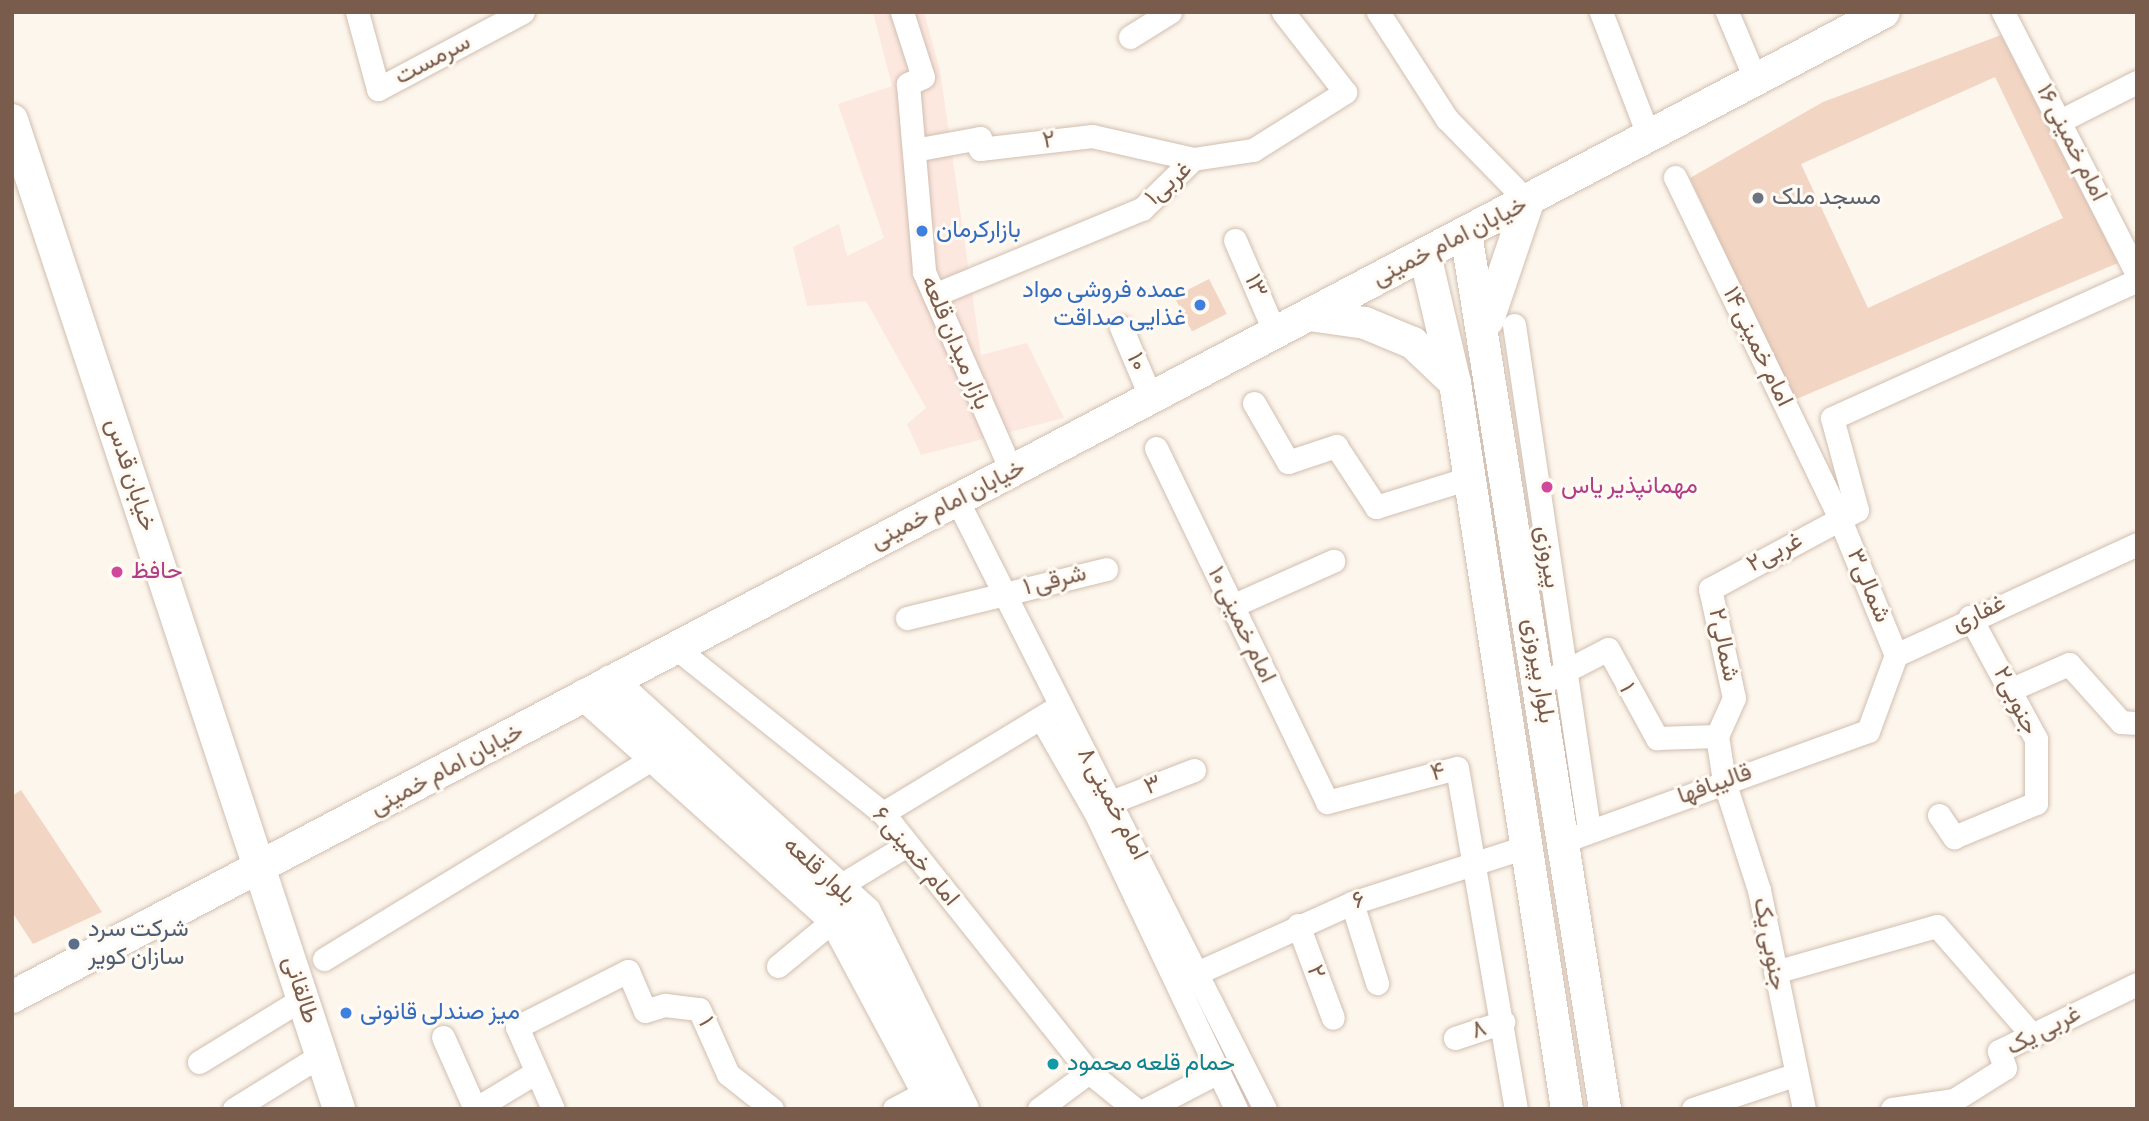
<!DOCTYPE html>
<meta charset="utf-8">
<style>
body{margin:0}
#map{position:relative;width:2149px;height:1121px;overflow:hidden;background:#fdf6ec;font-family:"Alegreya Sans",Vazirmatn,sans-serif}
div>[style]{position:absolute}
.commercial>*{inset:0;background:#fde8e0}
.building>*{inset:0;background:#f3d5c3;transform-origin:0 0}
.roads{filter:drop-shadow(0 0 2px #d1beb0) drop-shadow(0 0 2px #d1beb0)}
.street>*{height:23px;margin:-11.5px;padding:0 11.5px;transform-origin:11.5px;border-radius:11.5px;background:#fff}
.secondary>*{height:32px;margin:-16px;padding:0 16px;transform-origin:16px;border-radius:16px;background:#fff}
.dots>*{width:19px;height:19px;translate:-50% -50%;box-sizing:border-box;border:4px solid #fffaf3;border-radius:50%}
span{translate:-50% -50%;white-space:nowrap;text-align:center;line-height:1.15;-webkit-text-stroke:6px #fffaf3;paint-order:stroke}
.street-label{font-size:24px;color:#7a5c4d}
.worship-label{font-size:24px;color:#5b616d}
.left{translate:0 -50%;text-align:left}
.shop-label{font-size:24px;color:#366cbe}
.right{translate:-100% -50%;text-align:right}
.hotel-label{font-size:24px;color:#b23c85}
.service-label{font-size:24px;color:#4e5e75}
.culture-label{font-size:24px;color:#0d838f}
.frame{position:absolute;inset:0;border:14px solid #7a5c4d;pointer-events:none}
</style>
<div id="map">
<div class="commercial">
<div style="clip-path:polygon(873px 12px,924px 12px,940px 71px,981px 355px,1027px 343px,1064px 418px,921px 455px,907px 424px,926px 408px,866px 301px,807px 306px,793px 247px,839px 224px,847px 256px,884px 238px,838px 104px,892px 86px)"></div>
</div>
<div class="building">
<div style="clip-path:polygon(evenodd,2001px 35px,2118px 263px,1794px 400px,1690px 178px,1823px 102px,2001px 35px,1995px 77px,2063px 218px,1868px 308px,1801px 164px,1995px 77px)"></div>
<div style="left:1209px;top:279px;width:39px;height:39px;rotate:63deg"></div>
<div style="clip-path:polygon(21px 790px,102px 912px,33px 944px,12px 912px,12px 796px)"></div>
</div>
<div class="roads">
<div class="street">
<div style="left:357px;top:12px;width:80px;rotate:74.7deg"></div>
<div style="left:378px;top:89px;width:164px;rotate:-28deg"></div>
<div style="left:902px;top:12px;width:68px;rotate:72.1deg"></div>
<div style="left:923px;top:77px;width:17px;rotate:155deg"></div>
<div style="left:908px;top:84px;width:189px;rotate:85.1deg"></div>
<div style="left:924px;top:272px;width:219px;rotate:66.3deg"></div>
<div style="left:1378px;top:12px;width:127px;rotate:57.2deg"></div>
<div style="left:1447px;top:119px;width:116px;rotate:45.7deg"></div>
<div style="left:1601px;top:12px;width:134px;rotate:69deg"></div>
<div style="left:1727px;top:12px;width:75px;rotate:67.2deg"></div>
<div style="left:2003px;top:12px;width:294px;rotate:62.9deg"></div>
<div style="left:1130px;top:37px;width:47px;rotate:-32deg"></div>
<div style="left:2060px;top:121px;width:86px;rotate:-26.9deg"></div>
<div style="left:914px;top:150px;width:67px;rotate:-10.3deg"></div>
<div style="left:980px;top:138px;width:11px;rotate:90deg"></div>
<div style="left:980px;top:149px;width:113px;rotate:-6.6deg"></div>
<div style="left:1092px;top:136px;width:104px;rotate:12.8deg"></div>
<div style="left:1675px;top:177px;width:377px;rotate:64.2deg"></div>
<div style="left:1839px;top:517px;width:149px;rotate:67.6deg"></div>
<div style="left:1235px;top:240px;width:101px;rotate:66.7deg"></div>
<div style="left:934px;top:295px;width:225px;rotate:-22.5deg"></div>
<div style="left:1142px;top:209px;width:71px;rotate:-44.4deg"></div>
<div style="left:1193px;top:159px;width:61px;rotate:-8.5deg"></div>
<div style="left:1253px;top:150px;width:109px;rotate:-32.2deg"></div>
<div style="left:1345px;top:92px;width:101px;rotate:-127.8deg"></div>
<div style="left:1514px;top:325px;width:510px;rotate:81.54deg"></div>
<div style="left:1121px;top:327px;width:77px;rotate:67.1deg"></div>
<div style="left:1254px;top:403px;width:68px;rotate:60deg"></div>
<div style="left:1288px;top:462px;width:51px;rotate:-18.4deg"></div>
<div style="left:1336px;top:446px;width:73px;rotate:56.7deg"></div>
<div style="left:1376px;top:507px;width:94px;rotate:-17.3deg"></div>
<div style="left:1156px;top:448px;width:393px;rotate:64.2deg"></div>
<div style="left:1327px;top:802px;width:134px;rotate:-14.7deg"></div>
<div style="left:1457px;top:768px;width:346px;rotate:80.2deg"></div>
<div style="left:957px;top:500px;width:682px;rotate:63.17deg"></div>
<div style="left:1232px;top:606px;width:111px;rotate:-24deg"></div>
<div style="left:907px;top:618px;width:205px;rotate:-13.8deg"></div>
<div style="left:676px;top:648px;width:265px;rotate:38.6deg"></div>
<div style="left:883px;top:813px;width:331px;rotate:51.5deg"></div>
<div style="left:1089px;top:1072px;width:59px;rotate:38.8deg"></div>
<div style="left:1552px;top:678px;width:63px;rotate:-27.4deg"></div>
<div style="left:1608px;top:649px;width:102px;rotate:61.2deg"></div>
<div style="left:1657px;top:738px;width:60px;rotate:-1.9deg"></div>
<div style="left:2012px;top:689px;width:62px;rotate:-23.7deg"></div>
<div style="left:2069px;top:664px;width:78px;rotate:48.1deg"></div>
<div style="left:2121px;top:722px;width:16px;rotate:4deg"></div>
<div style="left:1041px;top:718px;width:111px;rotate:60.2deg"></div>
<div style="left:1096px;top:814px;width:327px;rotate:64.6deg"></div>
<div style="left:1111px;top:802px;width:89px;rotate:-21.1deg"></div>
<div style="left:883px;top:813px;width:201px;rotate:-31.2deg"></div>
<div style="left:1939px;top:815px;width:27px;rotate:56deg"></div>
<div style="left:1954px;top:837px;width:89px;rotate:-22.5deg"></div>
<div style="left:2036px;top:803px;width:64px;rotate:-90deg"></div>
<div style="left:2036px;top:739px;width:139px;rotate:-118.4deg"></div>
<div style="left:1564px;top:841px;width:323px;rotate:-19.9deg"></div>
<div style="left:1868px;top:731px;width:81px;rotate:-69.8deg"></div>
<div style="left:1896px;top:655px;width:265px;rotate:-24.7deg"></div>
<div style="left:836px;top:888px;width:83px;rotate:-31.2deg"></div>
<div style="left:1352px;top:903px;width:84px;rotate:72.6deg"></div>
<div style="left:1298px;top:925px;width:99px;rotate:69.4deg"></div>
<div style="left:324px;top:959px;width:382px;rotate:-31.4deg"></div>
<div style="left:778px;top:966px;width:74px;rotate:-39.5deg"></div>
<div style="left:1199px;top:972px;width:168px;rotate:-24.3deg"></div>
<div style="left:1352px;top:903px;width:182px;rotate:-17.9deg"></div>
<div style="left:1775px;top:972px;width:168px;rotate:-15.9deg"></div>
<div style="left:1937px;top:926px;width:146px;rotate:48.9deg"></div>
<div style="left:443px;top:1037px;width:79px;rotate:66deg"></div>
<div style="left:1455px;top:1038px;width:51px;rotate:-18.4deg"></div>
<div style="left:199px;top:1062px;width:121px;rotate:-31.5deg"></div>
<div style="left:234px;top:1109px;width:102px;rotate:-31.8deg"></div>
<div style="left:475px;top:1109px;width:68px;rotate:-31.1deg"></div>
<div style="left:553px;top:1109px;width:90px;rotate:-113.7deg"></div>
<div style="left:517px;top:1027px;width:124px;rotate:-26.8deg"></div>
<div style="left:628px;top:971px;width:43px;rotate:67deg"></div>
<div style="left:645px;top:1011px;width:21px;rotate:-17deg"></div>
<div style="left:665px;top:1005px;width:34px;rotate:7deg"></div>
<div style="left:699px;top:1009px;width:71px;rotate:66deg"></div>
<div style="left:728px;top:1074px;width:56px;rotate:38.5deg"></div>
<div style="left:894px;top:1109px;width:38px;rotate:-28deg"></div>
<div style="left:1039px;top:1109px;width:62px;rotate:-36.5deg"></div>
<div style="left:1147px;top:1109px;width:80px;rotate:-27.5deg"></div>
<div style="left:1693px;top:1109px;width:107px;rotate:-18.6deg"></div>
<div style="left:1804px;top:1109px;width:224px;rotate:-101.6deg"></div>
<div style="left:1759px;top:890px;width:114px;rotate:-107.8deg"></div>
<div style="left:1724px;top:781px;width:46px;rotate:-98.8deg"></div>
<div style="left:1717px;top:736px;width:42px;rotate:-65.9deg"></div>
<div style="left:1734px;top:698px;width:112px;rotate:-102.4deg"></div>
<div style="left:1710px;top:589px;width:167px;rotate:-28.3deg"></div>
<div style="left:1857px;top:510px;width:95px;rotate:-105.2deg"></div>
<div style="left:1832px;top:418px;width:335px;rotate:-24.3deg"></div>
<div style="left:1892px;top:1109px;width:63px;rotate:-8.3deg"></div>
<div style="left:1954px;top:1100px;width:60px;rotate:-32.1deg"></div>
<div style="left:2005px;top:1068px;width:18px;rotate:-109deg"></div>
<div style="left:1999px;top:1051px;width:153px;rotate:-25.9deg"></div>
</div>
<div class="secondary">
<div style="left:12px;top:120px;width:1042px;rotate:71.7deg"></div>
<div style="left:1466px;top:233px;width:887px;rotate:80.98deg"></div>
<div style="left:1425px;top:255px;width:131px;rotate:76.8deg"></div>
<div style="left:1455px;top:383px;width:735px;rotate:81.23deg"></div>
<div style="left:1309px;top:315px;width:57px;rotate:8.1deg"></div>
<div style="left:1365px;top:323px;width:52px;rotate:22.6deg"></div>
<div style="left:1413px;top:343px;width:58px;rotate:43.6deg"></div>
<div style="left:1488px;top:320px;width:125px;rotate:-71.3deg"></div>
<div style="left:611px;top:681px;width:343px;rotate:42.3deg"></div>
<div style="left:865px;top:912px;width:220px;rotate:63.6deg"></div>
<div style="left:585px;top:695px;width:336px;rotate:41.9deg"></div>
<div style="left:835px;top:919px;width:216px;rotate:61.8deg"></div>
<div style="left:12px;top:997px;width:2115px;rotate:-27.75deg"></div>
</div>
</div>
<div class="dots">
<div style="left:1758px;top:198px;background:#6b7280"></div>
<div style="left:922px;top:231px;background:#3f7fe0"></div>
<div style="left:1200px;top:305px;background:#3f7fe0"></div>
<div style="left:1547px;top:487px;background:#d1479c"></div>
<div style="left:117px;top:572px;background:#d1479c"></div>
<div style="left:74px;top:944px;background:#5c6f8a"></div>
<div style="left:346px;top:1013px;background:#3f7fe0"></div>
<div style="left:1053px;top:1064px;background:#0f9aa8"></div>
</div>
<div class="street-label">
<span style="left:433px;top:60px;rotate:-28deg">سرمست</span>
<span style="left:1049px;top:141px;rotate:-9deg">۲</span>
<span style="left:2071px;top:143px;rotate:63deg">امام خمینی ۱۶</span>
<span style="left:1169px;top:184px;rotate:-42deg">غربی۱</span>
<span style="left:1450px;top:242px;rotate:-27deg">خیابان امام خمینی</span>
<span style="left:1255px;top:286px;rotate:66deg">۱۳</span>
<span style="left:955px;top:343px;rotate:67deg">بازار میدان قلعه</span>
<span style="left:1757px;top:347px;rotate:64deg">امام خمینی ۱۴</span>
<span style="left:1136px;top:362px;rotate:67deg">۱۰</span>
<span style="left:130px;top:475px;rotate:72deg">خیابان قدس</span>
<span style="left:948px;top:505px;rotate:-27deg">خیابان امام خمینی</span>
<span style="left:1775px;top:553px;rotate:-28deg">غربی۲</span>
<span style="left:1547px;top:557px;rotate:81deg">پیروزی</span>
<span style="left:1055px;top:581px;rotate:-14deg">۱ شرقی</span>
<span style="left:1868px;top:586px;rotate:67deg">شمالی۳</span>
<span style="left:1979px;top:614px;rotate:-25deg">غفاری</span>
<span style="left:1241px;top:625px;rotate:64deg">امام خمینی ۱۰</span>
<span style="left:1723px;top:645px;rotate:78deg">شمالی۲</span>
<span style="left:1538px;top:671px;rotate:81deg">بلوار پیروزی</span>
<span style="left:1626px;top:688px;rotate:65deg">۱</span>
<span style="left:2015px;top:701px;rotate:64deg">جنوبی۲</span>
<span style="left:447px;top:770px;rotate:-28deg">خیابان امام خمینی</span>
<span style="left:1438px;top:773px;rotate:-15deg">۴</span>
<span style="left:1715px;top:785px;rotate:-20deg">قالیبافها</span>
<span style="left:1153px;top:786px;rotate:-21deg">۳</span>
<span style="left:1112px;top:804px;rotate:62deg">امام خمینی ۸</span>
<span style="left:915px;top:857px;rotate:50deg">امام خمینی ۶</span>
<span style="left:819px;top:871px;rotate:42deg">بلوار قلعه</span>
<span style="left:1359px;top:901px;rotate:-20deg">۶</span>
<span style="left:1769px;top:944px;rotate:79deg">جنوبی یک</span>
<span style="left:1315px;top:972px;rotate:70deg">۲</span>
<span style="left:300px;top:990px;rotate:72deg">طالقانی</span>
<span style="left:705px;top:1022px;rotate:64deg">۱</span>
<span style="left:1479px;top:1030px;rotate:-19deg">۸</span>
<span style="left:2044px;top:1031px;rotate:-28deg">غربی یک</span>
</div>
<div class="worship-label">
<span class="left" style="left:1772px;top:198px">مسجد ملک</span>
</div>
<div class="shop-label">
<span class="left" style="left:936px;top:231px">بازارکرمان</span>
<span class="right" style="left:1186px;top:305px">عمده فروشی مواد<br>غذایی صداقت</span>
<span class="left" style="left:360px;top:1013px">میز صندلی قانونی</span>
</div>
<div class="hotel-label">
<span class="left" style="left:1561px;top:487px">مهمانپذیر یاس</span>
<span class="left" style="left:131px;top:572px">حافظ</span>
</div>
<div class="service-label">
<span class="left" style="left:88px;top:944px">شرکت سرد<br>سازان کویر</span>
</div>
<div class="culture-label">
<span class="left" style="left:1067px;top:1064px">حمام قلعه محمود</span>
</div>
<div class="frame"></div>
</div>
